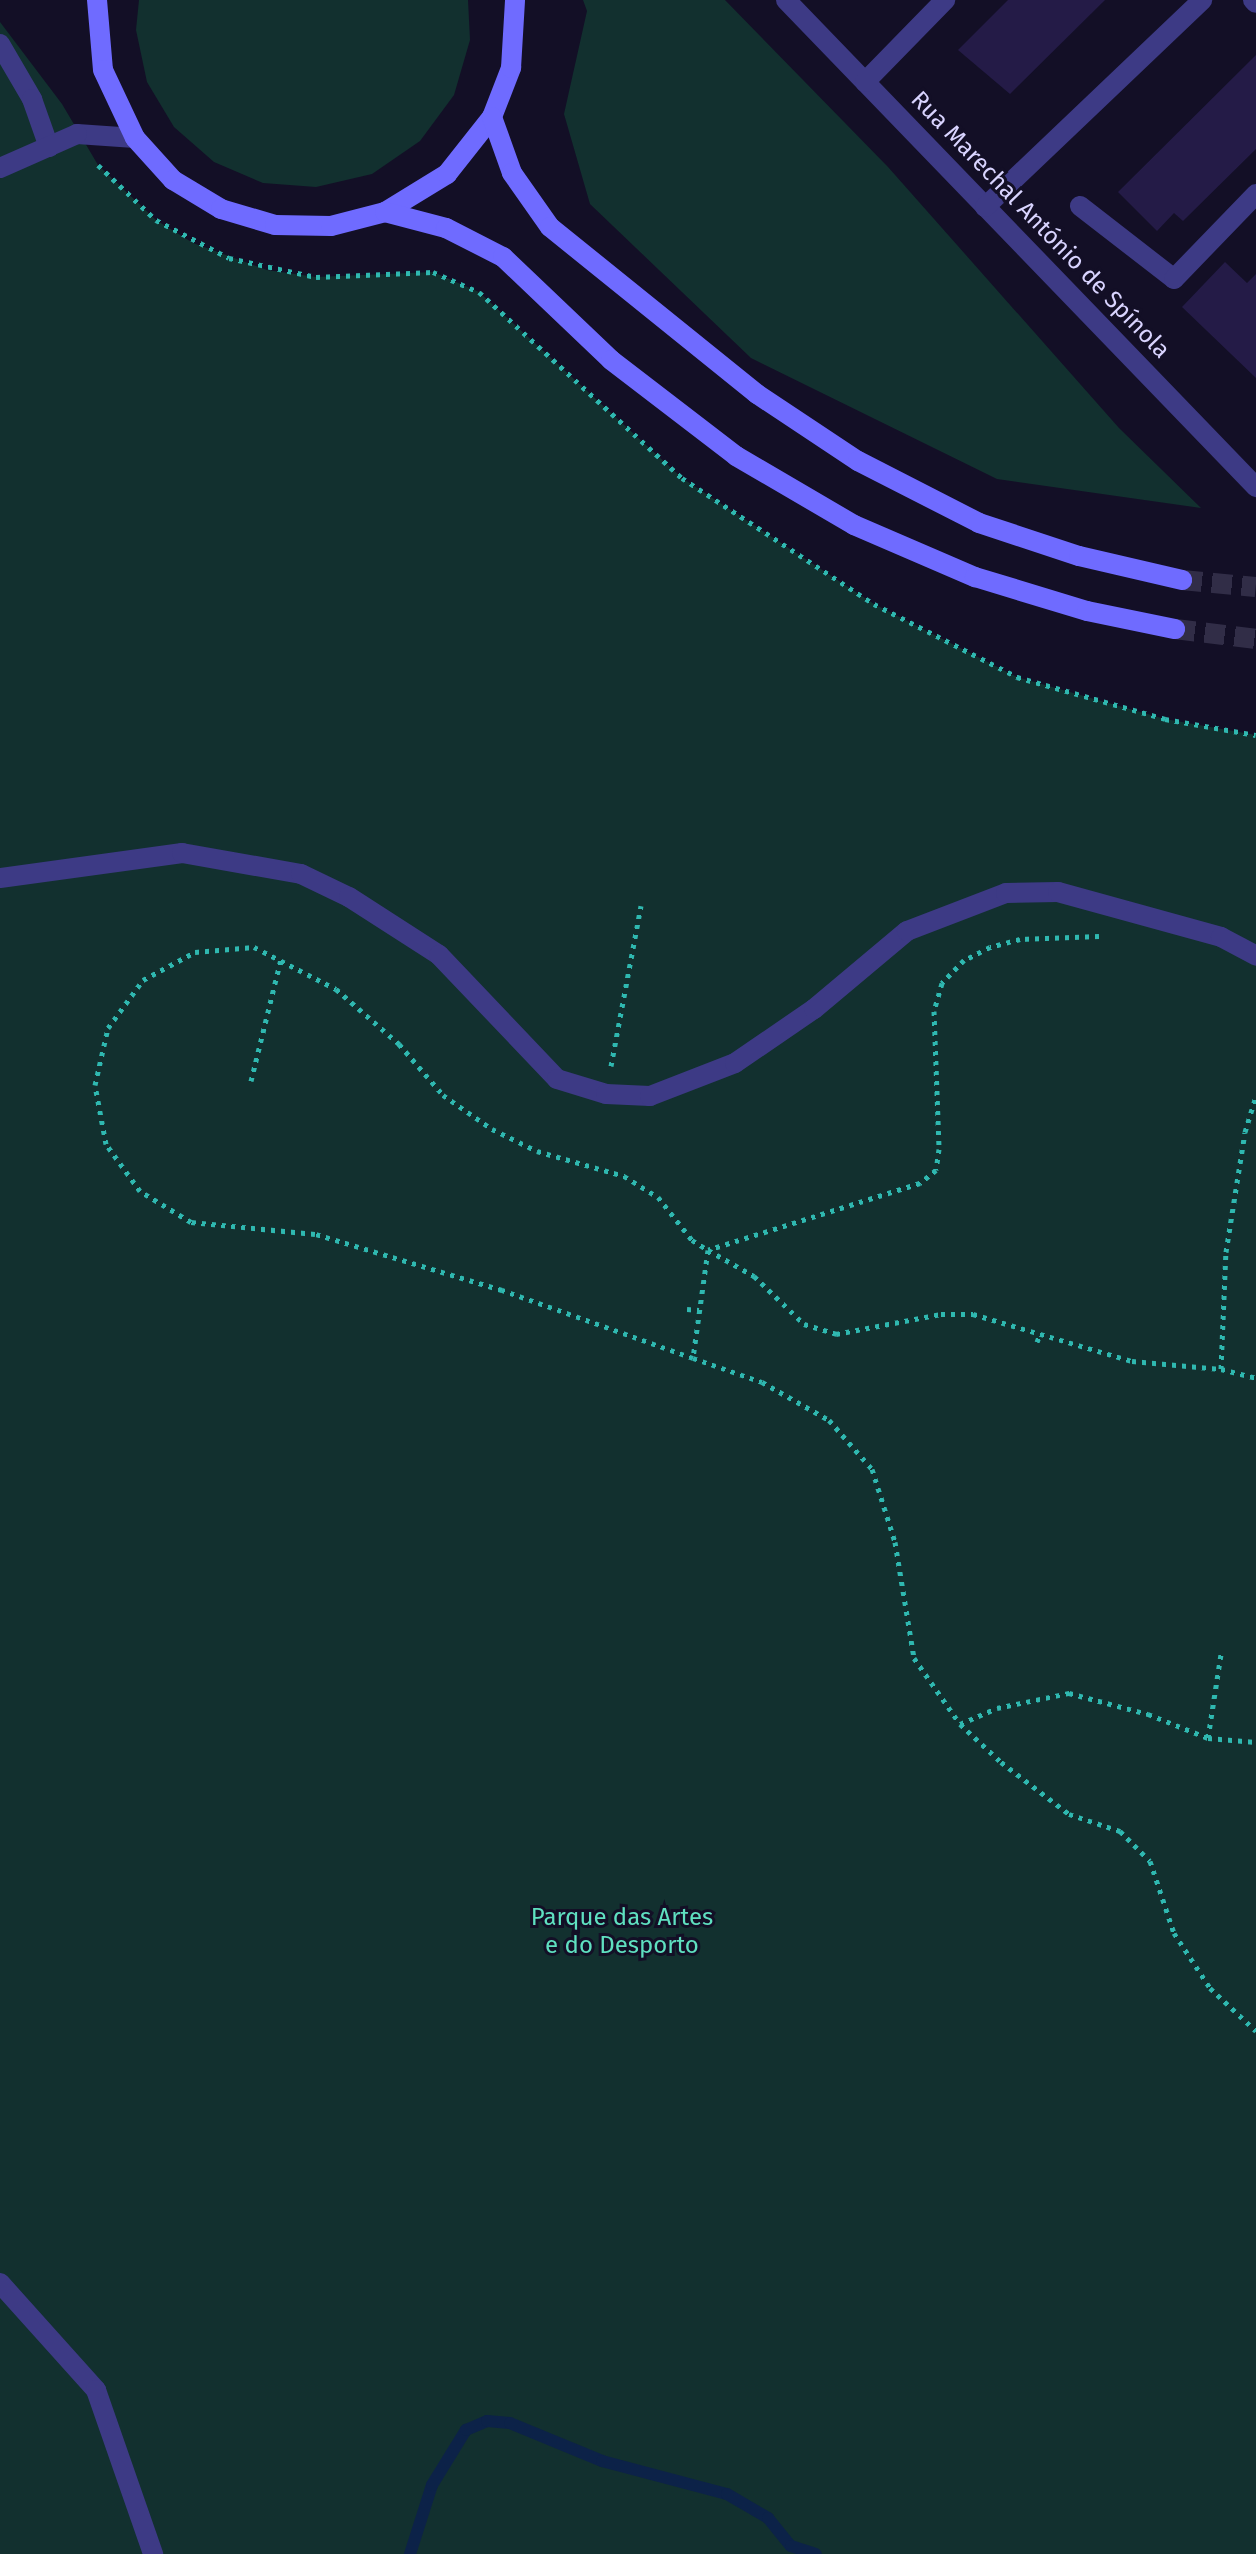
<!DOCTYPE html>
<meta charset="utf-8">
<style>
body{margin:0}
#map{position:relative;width:1256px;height:2554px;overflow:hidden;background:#130f26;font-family:"Fira Sans",sans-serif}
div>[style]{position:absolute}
.green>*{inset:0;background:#12302f}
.stream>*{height:12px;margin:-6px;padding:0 6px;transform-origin:6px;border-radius:6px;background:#0c2248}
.building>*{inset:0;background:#241b47}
.secondary-tunnel>*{height:20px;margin-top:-10px;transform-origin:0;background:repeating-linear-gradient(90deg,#312d47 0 20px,transparent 0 30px)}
.path>*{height:5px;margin-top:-2.5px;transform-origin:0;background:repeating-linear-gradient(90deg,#2fb8b0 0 4px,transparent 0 10px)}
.lane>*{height:20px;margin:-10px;padding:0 10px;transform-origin:10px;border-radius:10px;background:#3d3a85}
.street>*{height:20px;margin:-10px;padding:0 10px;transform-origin:10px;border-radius:10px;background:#3d3a85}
.secondary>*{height:20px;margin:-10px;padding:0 10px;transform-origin:10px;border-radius:10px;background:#6f6bff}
span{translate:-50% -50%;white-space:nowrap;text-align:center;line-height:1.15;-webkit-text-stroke:6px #130f26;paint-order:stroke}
.street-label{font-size:24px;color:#d9d4ff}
.park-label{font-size:24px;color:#5fe0c0}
</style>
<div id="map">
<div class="green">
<div style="clip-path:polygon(139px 0,468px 0,470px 40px,454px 95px,420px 141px,372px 174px,316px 187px,263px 183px,214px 162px,174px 127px,147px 82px,136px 30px)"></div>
<div style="clip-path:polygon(583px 0,725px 0,888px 167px,1119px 428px,1201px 508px,997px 479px,751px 358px,590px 204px,564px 114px,587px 11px)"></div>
<div style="clip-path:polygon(0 22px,62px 104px,98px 165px,156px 220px,193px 243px,267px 270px,316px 277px,433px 272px,479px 292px,682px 478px,874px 604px,1017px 677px,1165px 719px,1256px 735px,1256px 2554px,0 2554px)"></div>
</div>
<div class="stream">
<div style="left:410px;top:2554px;width:72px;rotate:-72.3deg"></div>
<div style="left:432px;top:2485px;width:65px;rotate:-58.3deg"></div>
<div style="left:466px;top:2430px;width:23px;rotate:-23deg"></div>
<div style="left:487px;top:2421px;width:23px;rotate:5deg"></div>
<div style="left:510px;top:2423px;width:100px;rotate:22.4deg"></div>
<div style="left:602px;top:2461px;width:129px;rotate:14.8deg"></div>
<div style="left:727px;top:2494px;width:48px;rotate:30.3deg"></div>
<div style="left:768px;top:2518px;width:36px;rotate:51deg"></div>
<div style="left:791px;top:2546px;width:26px;rotate:18deg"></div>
</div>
<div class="building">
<div style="clip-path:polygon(1008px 0,1105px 0,1010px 94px,958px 50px)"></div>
<div style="clip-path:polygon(1256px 55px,1256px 149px,1183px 221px,1174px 213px,1157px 231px,1118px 192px)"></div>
<div style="clip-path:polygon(1225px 262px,1247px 283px,1256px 274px,1256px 378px,1182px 307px)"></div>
</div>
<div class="secondary-tunnel">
<div style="left:1182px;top:580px;width:74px;rotate:5.4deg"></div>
<div style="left:1175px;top:629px;width:82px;rotate:7deg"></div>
</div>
<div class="path">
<div style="left:98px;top:165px;width:80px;rotate:43.5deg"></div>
<div style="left:156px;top:220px;width:82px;rotate:27.5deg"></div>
<div style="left:229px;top:258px;width:89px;rotate:12.3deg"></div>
<div style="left:316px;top:277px;width:117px;rotate:-2.4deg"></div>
<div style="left:433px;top:272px;width:50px;rotate:23.5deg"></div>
<div style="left:479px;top:292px;width:275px;rotate:42.5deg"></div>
<div style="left:682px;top:478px;width:230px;rotate:33.3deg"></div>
<div style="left:874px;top:604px;width:161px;rotate:27deg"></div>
<div style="left:1017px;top:677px;width:154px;rotate:15.8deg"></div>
<div style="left:1165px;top:719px;width:92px;rotate:10deg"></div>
<div style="left:1099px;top:936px;width:79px;rotate:177.8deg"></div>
<div style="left:1020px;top:939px;width:31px;rotate:165deg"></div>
<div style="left:990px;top:947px;width:29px;rotate:153deg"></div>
<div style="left:964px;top:960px;width:32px;rotate:134deg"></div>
<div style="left:942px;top:983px;width:29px;rotate:106deg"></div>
<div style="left:934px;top:1011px;width:138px;rotate:87.9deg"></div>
<div style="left:939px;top:1149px;width:21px;rotate:98deg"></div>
<div style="left:936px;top:1170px;width:21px;rotate:141deg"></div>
<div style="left:920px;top:1183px;width:222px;rotate:162.5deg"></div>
<div style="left:708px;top:1250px;width:53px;rotate:29.5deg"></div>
<div style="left:754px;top:1276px;width:69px;rotate:43.8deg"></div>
<div style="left:804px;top:1324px;width:34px;rotate:17deg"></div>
<div style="left:836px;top:1334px;width:107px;rotate:-10.8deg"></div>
<div style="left:941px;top:1314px;width:32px"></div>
<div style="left:973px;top:1314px;width:166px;rotate:16.5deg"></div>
<div style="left:1132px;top:1361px;width:89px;rotate:5.1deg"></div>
<div style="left:1221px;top:1369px;width:36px;rotate:14deg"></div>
<div style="left:611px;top:1066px;width:163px;rotate:-79.4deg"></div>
<div style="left:251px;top:1081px;width:126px;rotate:-76.2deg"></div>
<div style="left:687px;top:1309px;width:12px;rotate:5deg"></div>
<div style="left:1037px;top:1342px;width:9px;rotate:-69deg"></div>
<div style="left:693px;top:1358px;width:203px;rotate:-160.4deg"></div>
<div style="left:502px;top:1290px;width:195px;rotate:-163.3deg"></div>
<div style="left:315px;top:1234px;width:125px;rotate:-174.5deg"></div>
<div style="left:191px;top:1222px;width:60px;rotate:-148.7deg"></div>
<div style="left:140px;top:1191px;width:58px;rotate:-125.9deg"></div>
<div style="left:106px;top:1144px;width:60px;rotate:-100.6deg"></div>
<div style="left:95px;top:1085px;width:58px;rotate:-77.2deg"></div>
<div style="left:108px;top:1028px;width:59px;rotate:-53.9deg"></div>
<div style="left:143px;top:980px;width:59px;rotate:-28.3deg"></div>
<div style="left:195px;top:952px;width:59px;rotate:-4.8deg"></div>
<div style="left:254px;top:947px;width:92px;rotate:27.1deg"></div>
<div style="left:336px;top:989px;width:84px;rotate:41.1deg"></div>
<div style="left:399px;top:1044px;width:67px;rotate:49.2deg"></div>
<div style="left:443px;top:1095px;width:60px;rotate:34.8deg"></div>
<div style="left:492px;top:1129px;width:50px;rotate:26.1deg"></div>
<div style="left:537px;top:1151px;width:91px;rotate:16deg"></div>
<div style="left:624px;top:1176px;width:40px;rotate:32deg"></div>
<div style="left:658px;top:1197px;width:55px;rotate:51.7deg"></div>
<div style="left:692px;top:1240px;width:19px;rotate:32deg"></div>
<div style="left:708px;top:1250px;width:109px;rotate:97.9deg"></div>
<div style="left:693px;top:1358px;width:73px;rotate:19.2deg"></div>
<div style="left:762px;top:1382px;width:77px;rotate:29.6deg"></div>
<div style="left:829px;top:1420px;width:65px;rotate:48.7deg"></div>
<div style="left:872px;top:1469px;width:77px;rotate:72.5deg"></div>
<div style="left:895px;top:1542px;width:118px;rotate:80.7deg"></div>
<div style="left:914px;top:1658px;width:80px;rotate:55.1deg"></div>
<div style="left:960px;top:1724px;width:56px;rotate:42.8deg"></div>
<div style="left:1001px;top:1762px;width:86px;rotate:37.4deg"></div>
<div style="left:1069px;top:1814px;width:54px;rotate:18.4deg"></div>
<div style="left:1120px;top:1831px;width:42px;rotate:45deg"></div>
<div style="left:1150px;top:1861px;width:76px;rotate:71.6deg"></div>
<div style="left:1174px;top:1933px;width:66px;rotate:56.8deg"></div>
<div style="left:1210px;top:1988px;width:63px;rotate:43.1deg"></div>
<div style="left:1221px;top:1369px;width:117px;rotate:-87.6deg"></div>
<div style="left:1226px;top:1252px;width:121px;rotate:-81deg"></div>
<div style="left:1245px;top:1132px;width:38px;rotate:-73deg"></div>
<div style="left:960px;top:1724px;width:40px;rotate:-23.4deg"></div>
<div style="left:997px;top:1708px;width:74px;rotate:-11.8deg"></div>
<div style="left:1069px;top:1693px;width:82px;rotate:14.9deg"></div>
<div style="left:1148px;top:1714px;width:65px;rotate:21.8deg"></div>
<div style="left:1208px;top:1738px;width:48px;rotate:4.8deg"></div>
<div style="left:1208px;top:1738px;width:85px;rotate:-81.2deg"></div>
</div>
<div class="lane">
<div style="left:77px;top:134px;width:58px;rotate:3.9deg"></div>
</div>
<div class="street">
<div style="left:786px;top:0;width:677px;rotate:46.02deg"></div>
<div style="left:1253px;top:0;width:4px;rotate:45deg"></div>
<div style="left:0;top:44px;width:64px;rotate:59.8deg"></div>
<div style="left:32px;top:99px;width:51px;rotate:70.5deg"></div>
<div style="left:865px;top:82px;width:115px;rotate:-45.7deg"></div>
<div style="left:0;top:168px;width:84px;rotate:-23.8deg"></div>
<div style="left:1080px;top:206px;width:119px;rotate:37.8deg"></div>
<div style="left:1174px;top:279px;width:118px;rotate:-46deg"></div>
<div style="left:985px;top:207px;width:300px;rotate:-43.6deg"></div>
<div style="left:0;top:878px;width:184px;rotate:-7.8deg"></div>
<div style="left:182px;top:853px;width:121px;rotate:10deg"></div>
<div style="left:301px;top:874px;width:53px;rotate:25.6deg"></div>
<div style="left:349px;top:897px;width:107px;rotate:32.8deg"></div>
<div style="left:439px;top:955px;width:171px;rotate:46.4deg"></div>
<div style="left:557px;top:1079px;width:51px;rotate:17deg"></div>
<div style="left:606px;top:1094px;width:44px;rotate:2.6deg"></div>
<div style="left:650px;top:1096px;width:91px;rotate:-21.2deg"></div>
<div style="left:735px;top:1063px;width:96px;rotate:-34.4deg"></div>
<div style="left:814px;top:1009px;width:121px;rotate:-40deg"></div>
<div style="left:907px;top:931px;width:106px;rotate:-21deg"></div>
<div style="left:1006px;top:893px;width:52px;rotate:-1.1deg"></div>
<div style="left:1058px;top:892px;width:169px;rotate:15.4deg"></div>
<div style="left:1221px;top:937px;width:40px;rotate:28deg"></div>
<div style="left:0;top:2283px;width:144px;rotate:48.1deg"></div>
<div style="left:96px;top:2390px;width:174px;rotate:70.8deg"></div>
</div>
<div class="secondary">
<div style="left:97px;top:0;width:70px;rotate:85.1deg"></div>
<div style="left:103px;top:70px;width:75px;rotate:64.8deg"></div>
<div style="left:135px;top:138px;width:57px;rotate:47.9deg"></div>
<div style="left:173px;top:180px;width:56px;rotate:31.1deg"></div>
<div style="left:221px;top:209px;width:56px;rotate:16.5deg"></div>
<div style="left:275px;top:225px;width:56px;rotate:1deg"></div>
<div style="left:331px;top:226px;width:56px;rotate:-14.5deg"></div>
<div style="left:385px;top:212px;width:73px;rotate:-31.5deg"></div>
<div style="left:447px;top:174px;width:73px;rotate:-51.7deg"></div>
<div style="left:492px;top:117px;width:53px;rotate:-68.8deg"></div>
<div style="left:511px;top:68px;width:68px;rotate:-86.6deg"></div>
<div style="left:492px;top:117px;width:59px;rotate:70.3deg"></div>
<div style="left:512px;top:173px;width:66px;rotate:54.9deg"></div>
<div style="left:550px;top:227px;width:266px;rotate:38.9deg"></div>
<div style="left:757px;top:394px;width:121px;rotate:33.6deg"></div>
<div style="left:858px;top:461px;width:136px;rotate:27.1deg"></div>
<div style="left:979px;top:523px;width:105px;rotate:18.3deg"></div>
<div style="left:1079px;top:556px;width:106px;rotate:13.1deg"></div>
<div style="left:385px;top:212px;width:63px;rotate:14.7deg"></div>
<div style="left:446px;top:228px;width:64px;rotate:27deg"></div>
<div style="left:503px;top:257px;width:149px;rotate:43.6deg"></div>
<div style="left:611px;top:360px;width:158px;rotate:37.5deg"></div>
<div style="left:736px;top:456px;width:137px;rotate:30.3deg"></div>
<div style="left:854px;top:525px;width:132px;rotate:23.3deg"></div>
<div style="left:975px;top:577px;width:117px;rotate:16.9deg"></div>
<div style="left:1087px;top:611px;width:90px;rotate:11.6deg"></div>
</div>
<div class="street-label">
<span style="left:1040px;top:225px;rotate:46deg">Rua Marechal António de Spínola</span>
</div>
<div class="park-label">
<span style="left:622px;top:1932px">Parque das Artes<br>e do Desporto</span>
</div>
</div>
